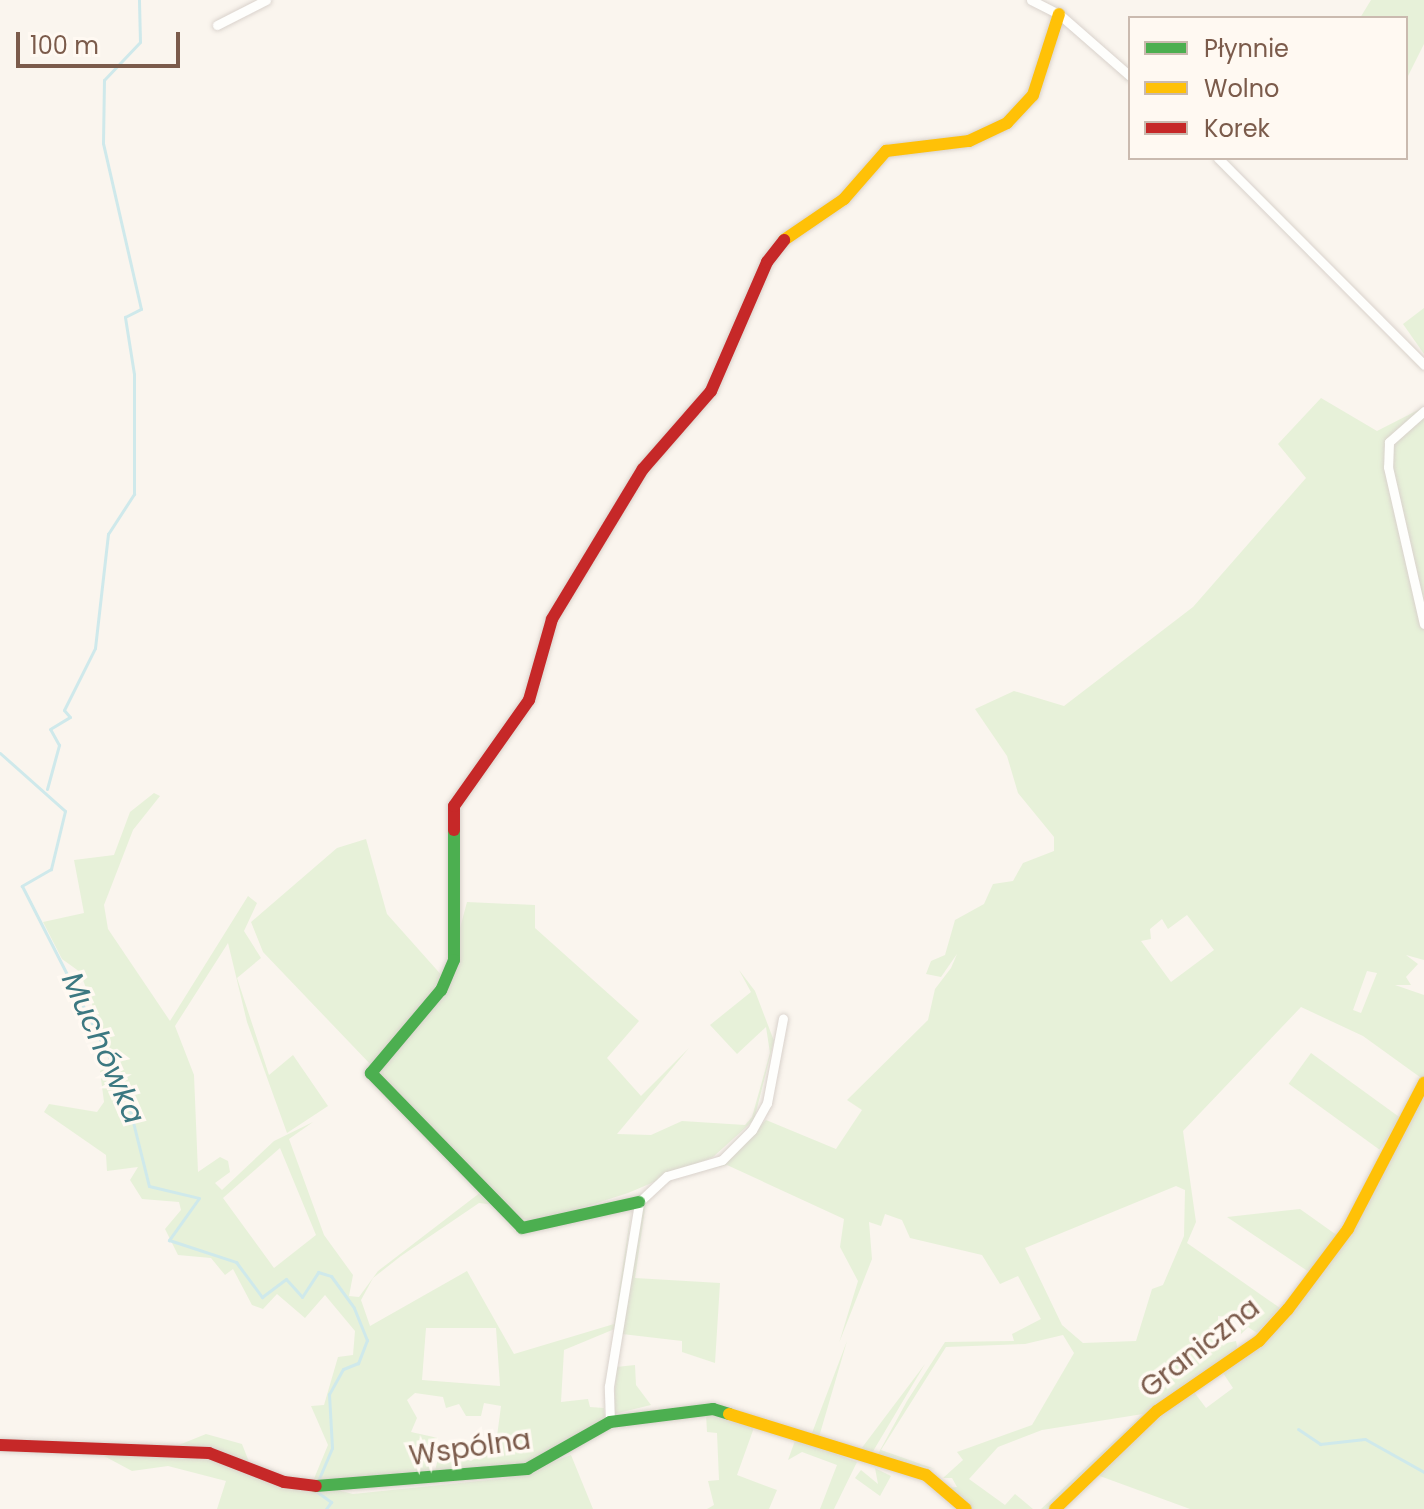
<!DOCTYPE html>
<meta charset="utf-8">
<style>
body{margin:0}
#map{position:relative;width:1424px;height:1509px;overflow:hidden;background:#faf5ee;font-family:Poppins,sans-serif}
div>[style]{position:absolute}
.green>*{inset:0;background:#e7f1d9;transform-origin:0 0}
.stream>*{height:3px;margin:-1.5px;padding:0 1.5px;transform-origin:1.5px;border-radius:1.5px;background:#cfe9eb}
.roads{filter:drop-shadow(0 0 2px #d9d2cc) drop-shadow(0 0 2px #d9d2cc)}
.street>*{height:9px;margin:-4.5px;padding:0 4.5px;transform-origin:4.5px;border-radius:4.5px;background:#fefefc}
.fast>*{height:12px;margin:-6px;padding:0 6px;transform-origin:6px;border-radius:6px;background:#4caf50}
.slow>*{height:12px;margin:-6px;padding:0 6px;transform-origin:6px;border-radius:6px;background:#ffc107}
.jam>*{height:12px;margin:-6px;padding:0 6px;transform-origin:6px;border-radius:6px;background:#c62828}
span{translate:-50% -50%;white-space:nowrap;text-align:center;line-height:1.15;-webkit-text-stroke:7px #fff9f2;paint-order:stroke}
.street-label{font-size:28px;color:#7b5b4b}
.water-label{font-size:30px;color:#3c7881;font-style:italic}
.legend{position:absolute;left:1128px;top:16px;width:280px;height:144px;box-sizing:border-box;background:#fff9f2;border:2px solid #cabaaf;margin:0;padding:10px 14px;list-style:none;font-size:24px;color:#7b5b4b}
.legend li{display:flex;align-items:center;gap:16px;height:40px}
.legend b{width:40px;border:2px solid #cabaaf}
.scale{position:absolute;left:16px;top:32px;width:164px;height:36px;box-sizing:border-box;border:4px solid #7b5b4b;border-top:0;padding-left:10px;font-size:24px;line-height:28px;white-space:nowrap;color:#7b5b4b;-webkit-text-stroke:6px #fff9f2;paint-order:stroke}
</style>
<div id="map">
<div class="green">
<div style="clip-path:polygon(1371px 0,1424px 0,1424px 44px,1406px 80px,1406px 18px,1360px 18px)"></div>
<div style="clip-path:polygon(1424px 308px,1424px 354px,1403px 324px)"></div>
<div style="clip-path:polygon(evenodd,1321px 398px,1377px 431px,1424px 407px,1424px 960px,1406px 955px,1418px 964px,1406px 977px,1411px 985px,1395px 985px,1424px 995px,1424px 1080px,1363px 1036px,1301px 1007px,1183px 1131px,1196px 1222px,1187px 1243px,1280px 1308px,1257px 1333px,1248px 1327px,1241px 1334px,1241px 1319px,1218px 1316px,1218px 1345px,1236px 1341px,1238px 1351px,1175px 1392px,1052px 1509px,1041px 1509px,1143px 1414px,1042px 1430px,998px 1447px,969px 1479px,1005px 1505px,1015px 1494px,1033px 1509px,971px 1509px,946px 1488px,957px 1487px,952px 1478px,943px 1478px,963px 1460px,957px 1452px,1032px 1425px,1074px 1353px,1063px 1335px,1025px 1344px,946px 1347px,881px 1450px,935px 1469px,878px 1458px,878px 1454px,907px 1401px,945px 1342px,1014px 1341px,1012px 1334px,1041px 1319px,1018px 1276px,1000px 1284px,982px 1255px,910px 1238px,902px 1220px,885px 1214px,881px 1226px,869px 1222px,872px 1259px,839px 1343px,858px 1281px,840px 1247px,844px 1219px,727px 1165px,673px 1178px,646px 1202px,635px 1278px,720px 1283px,715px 1363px,682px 1352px,682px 1341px,622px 1334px,643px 1204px,652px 1188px,675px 1175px,724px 1161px,766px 1120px,836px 1149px,862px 1110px,847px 1100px,928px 1020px,935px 989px,951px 968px,957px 954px,941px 977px,926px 974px,931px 961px,945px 955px,955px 920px,984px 904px,993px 884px,1013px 881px,1023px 863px,1054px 851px,1054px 837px,1018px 793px,1007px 756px,975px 709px,1014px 691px,1064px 706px,1193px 607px,1306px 478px,1278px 444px,1321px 398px,1187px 915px,1214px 950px,1171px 982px,1141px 941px,1151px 939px,1150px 929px,1162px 919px,1168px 929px,1187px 915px,1321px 398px,1367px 971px,1377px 973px,1361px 1013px,1353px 1010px,1367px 971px,1321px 398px,1176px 1186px,1185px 1190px,1184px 1236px,1163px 1285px,1152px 1289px,1136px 1341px,1083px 1343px,1062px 1325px,1025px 1248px,1176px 1186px)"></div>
<div style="clip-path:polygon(evenodd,154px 793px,160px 796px,133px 830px,104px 905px,108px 929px,170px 1021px,248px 896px,257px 903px,244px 931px,261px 958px,237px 978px,269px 1075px,293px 1055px,328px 1106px,287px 1133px,247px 1022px,228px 943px,175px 1026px,194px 1075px,198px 1172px,220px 1157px,228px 1161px,230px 1172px,215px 1183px,222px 1190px,274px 1141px,313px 1122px,289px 1139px,324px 1235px,353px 1275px,349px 1296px,359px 1297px,378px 1271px,481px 1192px,495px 1205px,479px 1203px,401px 1256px,373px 1278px,361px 1300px,370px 1326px,467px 1271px,514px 1354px,614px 1324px,632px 1206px,617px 1328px,564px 1350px,561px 1402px,588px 1399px,590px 1407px,604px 1408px,605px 1419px,538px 1461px,434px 1475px,440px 1450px,471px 1461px,496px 1444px,501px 1406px,484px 1403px,481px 1416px,466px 1416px,459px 1404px,446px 1408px,443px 1397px,415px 1393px,407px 1400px,417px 1418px,411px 1432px,438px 1438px,428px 1475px,313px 1481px,328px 1445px,311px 1406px,324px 1405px,338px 1357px,353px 1355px,355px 1331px,325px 1295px,305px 1318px,277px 1294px,263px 1309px,252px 1305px,233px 1269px,225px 1275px,211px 1258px,178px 1255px,165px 1229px,181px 1210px,179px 1202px,142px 1199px,130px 1180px,138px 1167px,107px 1171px,106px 1155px,44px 1112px,49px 1104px,97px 1112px,104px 1102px,100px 1071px,114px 1063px,80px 972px,62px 959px,43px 922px,84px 913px,74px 860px,114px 855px,130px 812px,154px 793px,280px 1148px,316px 1235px,274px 1268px,223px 1198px,280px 1148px,154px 793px,426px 1328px,496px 1328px,500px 1386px,422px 1380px,426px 1328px)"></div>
<div style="clip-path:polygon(366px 839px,387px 914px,444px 978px,372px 1066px,263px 952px,251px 922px,337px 848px)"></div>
<div style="clip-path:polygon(467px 902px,535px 905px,535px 928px,639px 1021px,607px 1058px,641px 1096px,689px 1048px,617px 1134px,651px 1135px,682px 1121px,745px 1125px,752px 1117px,770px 1053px,766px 1027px,737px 1054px,710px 1025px,751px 992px,739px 970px,755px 991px,774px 1041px,754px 1120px,713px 1157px,628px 1193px,538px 1222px,518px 1218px,379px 1074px,444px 988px)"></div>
<div style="left:1311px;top:1053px;width:112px;height:38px;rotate:36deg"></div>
<div style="clip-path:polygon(1424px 1092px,1424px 1509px,1190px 1509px,1097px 1475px,1191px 1388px,1206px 1408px,1233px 1388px,1221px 1370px,1293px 1309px)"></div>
<div style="clip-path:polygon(1300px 1209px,1338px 1236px,1293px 1297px,1309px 1272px,1227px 1217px)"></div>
<div style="clip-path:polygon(847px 1341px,819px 1437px,861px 1449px,925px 1364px,872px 1453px,813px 1438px,812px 1433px)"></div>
<div style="clip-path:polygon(635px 1365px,636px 1385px,651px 1405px,614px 1414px,616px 1367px)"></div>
<div style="clip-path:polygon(706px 1414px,756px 1422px,737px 1475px,777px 1490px,769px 1509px,707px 1509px,714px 1505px,708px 1481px,719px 1480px,717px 1433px,707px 1432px)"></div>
<div style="clip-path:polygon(206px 1434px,242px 1444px,249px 1462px,169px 1449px)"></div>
<div style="clip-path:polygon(796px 1438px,857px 1462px,834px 1509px,820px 1509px,837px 1465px,802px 1452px,788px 1460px)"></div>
<div style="clip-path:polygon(204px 1455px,353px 1494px,508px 1478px,571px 1455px,593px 1509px,217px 1509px,226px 1481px,168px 1466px,132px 1471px,104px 1456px)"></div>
<div style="clip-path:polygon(875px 1468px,891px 1476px,880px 1496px,855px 1478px,861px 1470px,878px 1484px)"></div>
</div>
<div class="stream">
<div style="left:0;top:753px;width:87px;rotate:41.7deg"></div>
<div style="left:65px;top:811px;width:60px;rotate:103.6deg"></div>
<div style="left:51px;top:869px;width:34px;rotate:150deg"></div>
<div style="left:22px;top:886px;width:225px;rotate:63deg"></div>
<div style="left:124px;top:1086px;width:103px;rotate:76deg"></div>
<div style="left:149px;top:1186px;width:51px;rotate:13.5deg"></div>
<div style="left:199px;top:1198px;width:52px;rotate:125.5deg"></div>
<div style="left:169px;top:1240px;width:71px;rotate:18.2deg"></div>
<div style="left:236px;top:1262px;width:44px;rotate:53.4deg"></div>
<div style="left:262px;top:1297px;width:30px;rotate:-37deg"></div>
<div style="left:286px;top:1279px;width:24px;rotate:48deg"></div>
<div style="left:302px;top:1297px;width:30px;rotate:-57deg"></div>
<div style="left:318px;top:1272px;width:14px;rotate:17deg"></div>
<div style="left:331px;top:1276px;width:39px;rotate:54deg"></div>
<div style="left:354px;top:1308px;width:35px;rotate:68deg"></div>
<div style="left:367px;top:1340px;width:25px;rotate:111deg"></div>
<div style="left:358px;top:1363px;width:16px;rotate:158deg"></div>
<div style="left:343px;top:1369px;width:29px;rotate:119deg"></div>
<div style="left:329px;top:1394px;width:54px;rotate:86.8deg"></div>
<div style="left:332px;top:1448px;width:38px;rotate:113deg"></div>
<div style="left:47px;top:789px;width:46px;rotate:-74.7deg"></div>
<div style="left:59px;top:745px;width:18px;rotate:-119deg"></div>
<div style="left:50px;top:729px;width:23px;rotate:-31deg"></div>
<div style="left:70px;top:717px;width:9px;rotate:-131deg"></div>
<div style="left:64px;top:710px;width:69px;rotate:-63.4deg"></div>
<div style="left:95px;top:648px;width:115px;rotate:-83.5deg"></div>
<div style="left:108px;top:534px;width:48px;rotate:-57deg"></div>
<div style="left:134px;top:494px;width:120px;rotate:-90deg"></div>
<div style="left:134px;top:374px;width:58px;rotate:-99deg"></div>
<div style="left:125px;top:317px;width:18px;rotate:-27deg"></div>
<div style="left:141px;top:309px;width:170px;rotate:-102.9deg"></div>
<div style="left:103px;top:143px;width:63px;rotate:-89.1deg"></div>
<div style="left:104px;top:80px;width:52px;rotate:-46.5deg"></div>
<div style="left:140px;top:42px;width:42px;rotate:-91.4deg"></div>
<div style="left:1298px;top:1429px;width:27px;rotate:34deg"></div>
<div style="left:1320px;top:1444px;width:45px;rotate:-6.3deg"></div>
<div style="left:1365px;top:1439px;width:68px;rotate:29.2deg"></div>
<div style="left:316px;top:1491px;width:19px;rotate:36deg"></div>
<div style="left:331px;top:1502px;width:9px;rotate:126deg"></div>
</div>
<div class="roads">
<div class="street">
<div style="left:1031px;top:0;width:31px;rotate:27deg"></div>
<div style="left:1059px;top:14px;width:94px;rotate:41.1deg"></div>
<div style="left:217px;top:25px;width:55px;rotate:-27deg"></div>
<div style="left:1218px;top:158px;width:292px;rotate:45.1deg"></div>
<div style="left:1424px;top:411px;width:47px;rotate:138.5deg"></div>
<div style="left:1389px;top:442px;width:25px;rotate:92deg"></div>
<div style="left:1388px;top:467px;width:161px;rotate:77.1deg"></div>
<div style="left:610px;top:1422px;width:36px;rotate:-92deg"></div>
<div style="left:609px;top:1386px;width:186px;rotate:-80.7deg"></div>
<div style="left:639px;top:1202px;width:38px;rotate:-43deg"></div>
<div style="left:667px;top:1176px;width:57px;rotate:-16.2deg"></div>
<div style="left:722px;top:1160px;width:42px;rotate:-45deg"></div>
<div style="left:752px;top:1130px;width:31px;rotate:-61deg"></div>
<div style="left:767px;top:1103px;width:86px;rotate:-79.3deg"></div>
</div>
<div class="fast">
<div style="left:454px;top:830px;width:130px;rotate:90deg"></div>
<div style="left:454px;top:960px;width:33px;rotate:113deg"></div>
<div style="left:441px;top:990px;width:109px;rotate:130.1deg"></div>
<div style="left:371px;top:1073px;width:216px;rotate:45.7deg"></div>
<div style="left:522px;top:1228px;width:120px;rotate:-12.5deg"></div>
<div style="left:316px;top:1486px;width:212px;rotate:-4.6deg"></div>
<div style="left:527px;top:1469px;width:95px;rotate:-29.5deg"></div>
<div style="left:610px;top:1422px;width:104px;rotate:-7.2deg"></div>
<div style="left:713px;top:1409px;width:17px;rotate:17deg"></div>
</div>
<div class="slow">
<div style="left:784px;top:240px;width:73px;rotate:-34.3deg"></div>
<div style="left:844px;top:199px;width:64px;rotate:-48.8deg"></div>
<div style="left:886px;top:151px;width:84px;rotate:-6.9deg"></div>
<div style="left:969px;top:141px;width:42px;rotate:-25.3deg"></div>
<div style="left:1007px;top:123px;width:38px;rotate:-47deg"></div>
<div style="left:1033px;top:95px;width:85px;rotate:-72.2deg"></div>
<div style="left:729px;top:1414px;width:206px;rotate:17.2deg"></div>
<div style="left:926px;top:1475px;width:52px;rotate:40.4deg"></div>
<div style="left:1055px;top:1509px;width:141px;rotate:-43.9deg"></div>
<div style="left:1157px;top:1411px;width:124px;rotate:-34.5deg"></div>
<div style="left:1259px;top:1341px;width:43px;rotate:-47.8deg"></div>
<div style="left:1288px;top:1309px;width:100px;rotate:-53.1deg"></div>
<div style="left:1348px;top:1229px;width:165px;rotate:-62.5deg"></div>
</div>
<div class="jam">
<div style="left:454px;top:830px;width:24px;rotate:-90deg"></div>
<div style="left:454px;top:806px;width:130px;rotate:-54.7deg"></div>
<div style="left:529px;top:700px;width:84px;rotate:-74.1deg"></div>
<div style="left:552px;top:619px;width:175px;rotate:-58.8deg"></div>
<div style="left:643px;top:469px;width:103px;rotate:-48.9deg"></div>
<div style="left:711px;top:391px;width:141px;rotate:-66.5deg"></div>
<div style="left:767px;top:262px;width:28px;rotate:-52deg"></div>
<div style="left:0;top:1445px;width:209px;rotate:2.2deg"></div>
<div style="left:209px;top:1453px;width:80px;rotate:21.1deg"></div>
<div style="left:284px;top:1482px;width:32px;rotate:7deg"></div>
</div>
</div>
<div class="street-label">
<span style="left:1200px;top:1348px;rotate:-38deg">Graniczna</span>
<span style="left:470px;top:1448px;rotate:-8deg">Wspólna</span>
</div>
<div class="water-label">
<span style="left:103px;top:1048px;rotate:66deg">Muchówka</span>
</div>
<ul class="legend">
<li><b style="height:10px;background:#4caf50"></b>Płynnie</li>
<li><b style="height:10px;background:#ffc107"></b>Wolno</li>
<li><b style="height:10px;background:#c62828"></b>Korek</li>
</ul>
<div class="scale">100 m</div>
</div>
